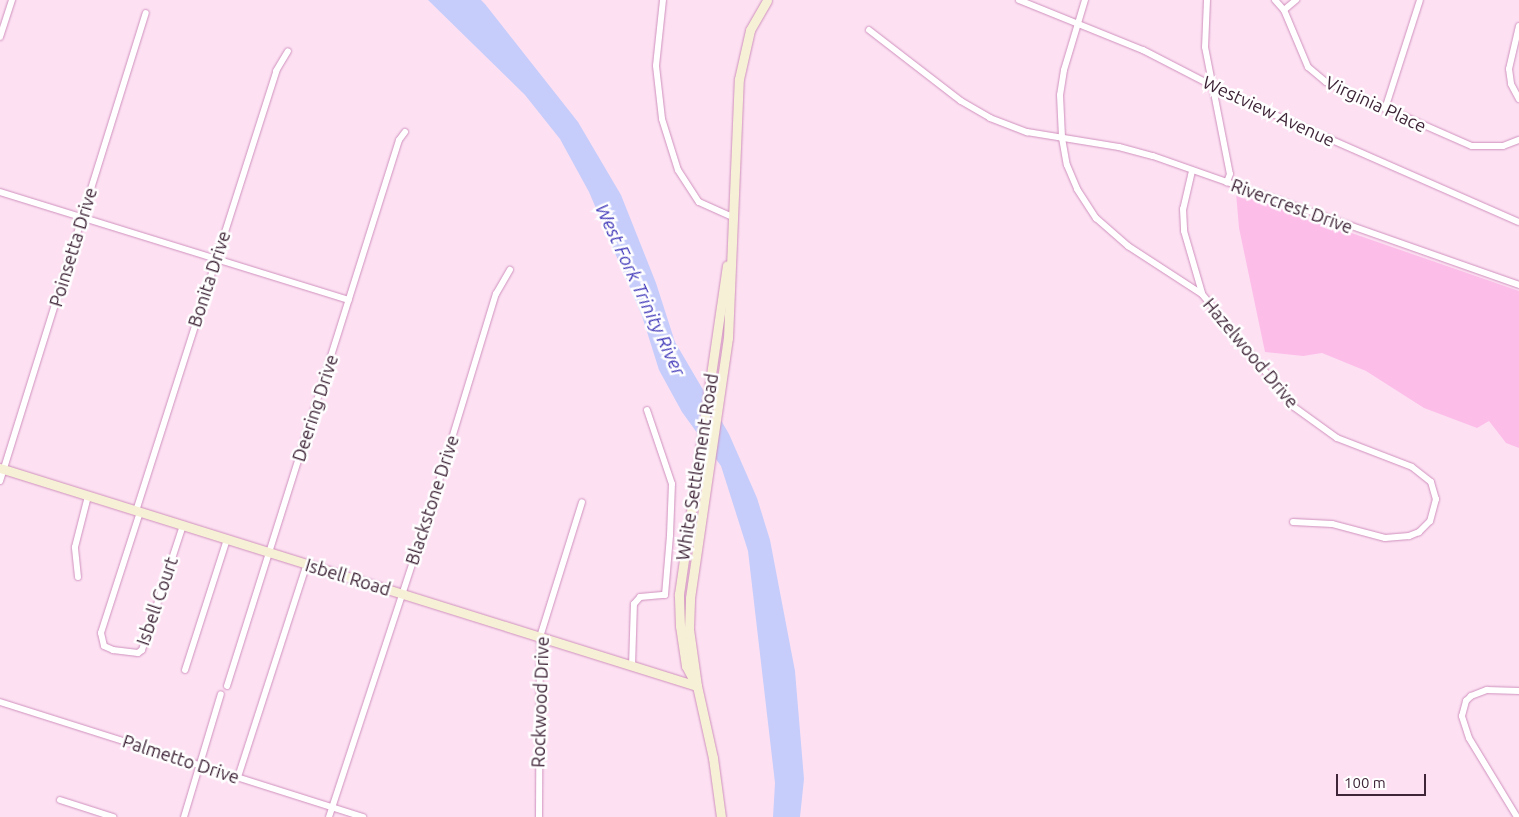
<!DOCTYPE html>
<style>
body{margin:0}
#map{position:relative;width:1519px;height:817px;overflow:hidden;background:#fde1f3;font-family:Ubuntu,sans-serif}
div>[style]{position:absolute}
.green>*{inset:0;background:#fcbee9}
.water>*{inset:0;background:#c6cdfb}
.roads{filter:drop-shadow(0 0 1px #d090bd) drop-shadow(0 0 1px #d090bd)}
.street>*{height:6px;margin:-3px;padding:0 3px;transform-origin:3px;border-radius:3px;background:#fff}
.secondary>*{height:9px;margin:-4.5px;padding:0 4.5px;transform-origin:4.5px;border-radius:4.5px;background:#f6f1d6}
span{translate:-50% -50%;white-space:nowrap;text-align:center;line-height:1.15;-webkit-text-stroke:5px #fff;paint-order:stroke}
.street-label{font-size:18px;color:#3f2538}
.water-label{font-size:19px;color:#433bba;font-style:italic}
.scale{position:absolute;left:1336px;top:774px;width:90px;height:22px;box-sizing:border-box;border:2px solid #3f2538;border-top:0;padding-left:6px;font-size:15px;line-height:18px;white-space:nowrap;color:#3f2538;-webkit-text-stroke:4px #fff;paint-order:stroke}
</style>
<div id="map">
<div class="green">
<div style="clip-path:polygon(1236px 193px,1519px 291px,1519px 448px,1506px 443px,1489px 421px,1477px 428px,1424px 408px,1366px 371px,1322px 353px,1303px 356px,1265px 352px,1239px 228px)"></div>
</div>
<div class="water">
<div style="clip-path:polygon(428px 0,481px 0,485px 4px,578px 122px,621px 195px,656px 283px,675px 342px,729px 434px,757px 498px,770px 540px,795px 671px,804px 779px,800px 817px,773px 817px,775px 783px,748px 551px,721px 466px,682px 412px,659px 370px,642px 316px,589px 192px,560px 139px,525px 95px)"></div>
</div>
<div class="roads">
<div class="street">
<div style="left:663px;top:0;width:66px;rotate:96.1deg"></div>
<div style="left:656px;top:66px;width:53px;rotate:83.5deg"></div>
<div style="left:662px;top:119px;width:53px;rotate:72.6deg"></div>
<div style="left:678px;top:170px;width:38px;rotate:57deg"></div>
<div style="left:699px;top:202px;width:36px;rotate:24deg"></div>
<div style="left:1019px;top:0;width:134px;rotate:22deg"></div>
<div style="left:1143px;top:50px;width:102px;rotate:27.3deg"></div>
<div style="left:1234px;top:97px;width:311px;rotate:23.7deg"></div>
<div style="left:1085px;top:0;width:73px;rotate:106.7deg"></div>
<div style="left:1064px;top:70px;width:25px;rotate:99deg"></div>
<div style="left:1060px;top:95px;width:43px;rotate:87.3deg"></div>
<div style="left:1062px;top:138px;width:27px;rotate:80deg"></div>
<div style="left:1067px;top:165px;width:26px;rotate:67deg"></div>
<div style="left:1077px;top:189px;width:35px;rotate:57deg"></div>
<div style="left:1096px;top:218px;width:43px;rotate:41.2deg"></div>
<div style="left:1128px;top:246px;width:88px;rotate:33deg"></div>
<div style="left:1202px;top:294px;width:146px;rotate:50.8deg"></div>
<div style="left:1294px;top:407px;width:53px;rotate:35.8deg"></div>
<div style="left:1337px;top:438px;width:80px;rotate:21.1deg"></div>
<div style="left:1412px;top:467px;width:24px;rotate:38deg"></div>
<div style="left:1431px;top:482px;width:18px;rotate:74deg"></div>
<div style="left:1436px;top:499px;width:23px;rotate:105deg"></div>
<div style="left:1430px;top:521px;width:16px;rotate:135deg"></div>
<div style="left:1419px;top:532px;width:11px;rotate:158deg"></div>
<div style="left:1409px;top:536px;width:24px;rotate:175deg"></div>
<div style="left:1385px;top:538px;width:55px;rotate:-165.2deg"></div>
<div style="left:1332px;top:524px;width:39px;rotate:-177deg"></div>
<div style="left:1207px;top:0;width:47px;rotate:92.4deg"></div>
<div style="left:1205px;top:47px;width:129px;rotate:78.9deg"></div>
<div style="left:1230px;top:174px;width:9px;rotate:111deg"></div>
<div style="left:1275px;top:0;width:13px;rotate:48deg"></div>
<div style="left:1284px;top:10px;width:62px;rotate:67.2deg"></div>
<div style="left:1308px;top:67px;width:23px;rotate:40deg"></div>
<div style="left:1326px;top:82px;width:159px;rotate:23.7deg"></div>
<div style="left:1472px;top:146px;width:31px"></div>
<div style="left:1503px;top:146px;width:17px;rotate:-21deg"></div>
<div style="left:1284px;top:10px;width:16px;rotate:-40deg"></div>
<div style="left:1519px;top:26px;width:44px;rotate:103.1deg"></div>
<div style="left:1509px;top:69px;width:15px;rotate:82deg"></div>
<div style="left:1511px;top:84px;width:17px;rotate:62deg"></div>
<div style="left:869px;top:30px;width:116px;rotate:37.7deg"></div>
<div style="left:961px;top:101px;width:34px;rotate:30deg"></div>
<div style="left:990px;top:118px;width:40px;rotate:21deg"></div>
<div style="left:1027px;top:132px;width:93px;rotate:9.3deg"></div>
<div style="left:1119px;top:147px;width:35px;rotate:15deg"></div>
<div style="left:1153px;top:156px;width:388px;rotate:19.4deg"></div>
<div style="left:0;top:37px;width:39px;rotate:-72deg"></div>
<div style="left:1385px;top:109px;width:114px;rotate:-72.2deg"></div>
<div style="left:1192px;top:171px;width:39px;rotate:103deg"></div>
<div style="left:1183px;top:209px;width:22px;rotate:87deg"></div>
<div style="left:1184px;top:231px;width:65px;rotate:73.8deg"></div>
<div style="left:0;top:192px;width:365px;rotate:17.2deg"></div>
<div style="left:0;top:481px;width:490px;rotate:-72.7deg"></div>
<div style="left:136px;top:511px;width:462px;rotate:-72.3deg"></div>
<div style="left:276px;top:71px;width:23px;rotate:-59deg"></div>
<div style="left:140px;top:512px;width:127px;rotate:107.9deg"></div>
<div style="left:101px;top:633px;width:13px;rotate:77deg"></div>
<div style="left:104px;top:646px;width:10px;rotate:24deg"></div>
<div style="left:113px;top:650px;width:25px;rotate:7deg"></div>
<div style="left:138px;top:653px;width:5px;rotate:-37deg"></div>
<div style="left:142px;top:650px;width:132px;rotate:-71.8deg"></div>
<div style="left:78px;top:577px;width:30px;rotate:-96deg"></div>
<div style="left:75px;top:547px;width:53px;rotate:-75.7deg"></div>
<div style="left:632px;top:666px;width:62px;rotate:-88.2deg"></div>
<div style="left:634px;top:604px;width:9px;rotate:-49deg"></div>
<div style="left:640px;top:597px;width:25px;rotate:-5deg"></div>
<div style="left:665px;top:595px;width:60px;rotate:-85.2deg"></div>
<div style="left:670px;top:535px;width:51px;rotate:-87.8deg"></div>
<div style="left:672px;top:484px;width:78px;rotate:-108.7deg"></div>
<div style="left:185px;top:670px;width:138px;rotate:-72.2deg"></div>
<div style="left:227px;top:686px;width:572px;rotate:-72.51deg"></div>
<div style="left:399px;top:140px;width:10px;rotate:-53deg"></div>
<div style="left:0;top:702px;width:381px;rotate:17.6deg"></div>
<div style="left:238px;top:777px;width:224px;rotate:-72.1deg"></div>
<div style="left:60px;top:800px;width:56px;rotate:17.8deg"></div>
<div style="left:184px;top:817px;width:128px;rotate:-73.3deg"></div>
<div style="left:329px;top:817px;width:330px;rotate:-71.8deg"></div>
<div style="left:432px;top:504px;width:220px;rotate:-73.1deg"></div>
<div style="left:496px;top:294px;width:28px;rotate:-60deg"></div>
<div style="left:539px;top:817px;width:180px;rotate:-89.7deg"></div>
<div style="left:540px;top:637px;width:141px;rotate:-72.7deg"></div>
<div style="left:1517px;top:817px;width:92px;rotate:-121.3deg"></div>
<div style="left:1469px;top:738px;width:23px;rotate:-108deg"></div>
<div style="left:1462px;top:716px;width:16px;rotate:-75deg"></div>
<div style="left:1466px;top:701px;width:7px;rotate:-45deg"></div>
<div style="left:1471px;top:696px;width:17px;rotate:-21deg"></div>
<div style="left:1487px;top:690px;width:32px;rotate:2deg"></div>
</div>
<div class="secondary">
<div style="left:0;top:468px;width:730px;rotate:17.37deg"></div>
<div style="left:694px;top:681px;width:17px;rotate:-118deg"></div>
<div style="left:686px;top:666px;width:40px;rotate:-98.5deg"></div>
<div style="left:680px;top:626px;width:32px;rotate:-92deg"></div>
<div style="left:679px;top:594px;width:332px;rotate:-81.7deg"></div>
<div style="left:721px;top:817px;width:60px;rotate:-97.7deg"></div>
<div style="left:713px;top:758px;width:74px;rotate:-102.5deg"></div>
<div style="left:697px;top:686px;width:58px;rotate:-98deg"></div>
<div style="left:689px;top:629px;width:31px;rotate:-88deg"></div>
<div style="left:690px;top:598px;width:263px;rotate:-81.7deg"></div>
<div style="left:728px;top:338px;width:259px;rotate:-87.6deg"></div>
<div style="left:739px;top:79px;width:50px;rotate:-77.3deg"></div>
<div style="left:750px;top:30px;width:34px;rotate:-60deg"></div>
</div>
</div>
<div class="street-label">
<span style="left:1376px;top:104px;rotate:25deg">Virginia Place</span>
<span style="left:1269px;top:111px;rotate:25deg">Westview Avenue</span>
<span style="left:1292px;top:206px;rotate:20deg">Rivercrest Drive</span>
<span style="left:73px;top:247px;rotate:-73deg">Poinsetta Drive</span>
<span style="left:209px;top:279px;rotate:-72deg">Bonita Drive</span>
<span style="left:1251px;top:353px;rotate:50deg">Hazelwood Drive</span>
<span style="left:315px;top:408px;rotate:-72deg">Deering Drive</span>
<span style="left:697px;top:467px;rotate:-81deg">White Settlement Road</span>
<span style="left:432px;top:500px;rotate:-72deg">Blackstone Drive</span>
<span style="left:348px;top:577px;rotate:17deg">Isbell Road</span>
<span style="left:157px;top:601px;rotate:-71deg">Isbell Court</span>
<span style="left:540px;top:702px;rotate:-88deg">Rockwood Drive</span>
<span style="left:181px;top:759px;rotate:18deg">Palmetto Drive</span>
</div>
<div class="water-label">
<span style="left:640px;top:290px;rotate:65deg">West Fork Trinity River</span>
</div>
<div class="scale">100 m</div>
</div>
